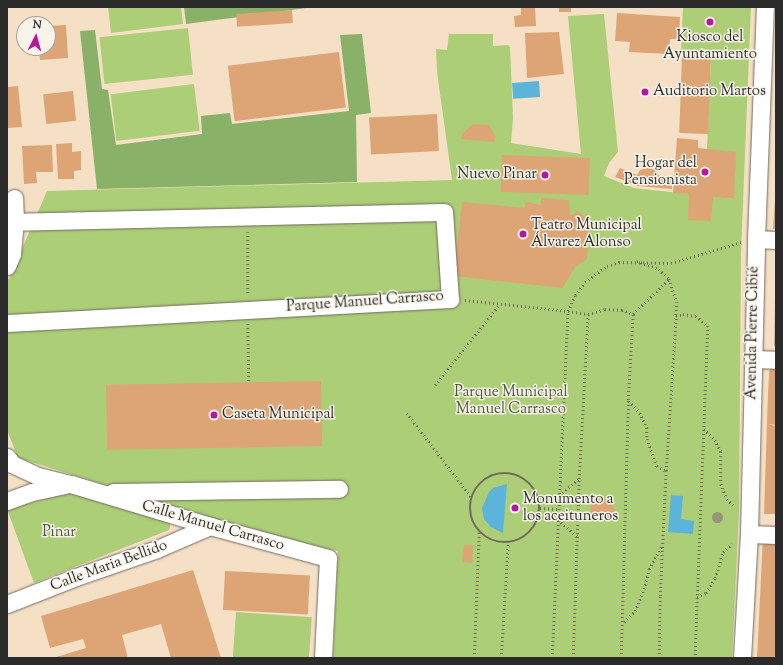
<!DOCTYPE html>
<meta charset="utf-8">
<style>
body{margin:0}
#map{position:relative;width:783px;height:665px;overflow:hidden;background:#f5e0c6;font-family:"Sorts Mill Goudy",serif}
div>[style]{position:absolute}
.green>*{inset:0;background:#acce76;transform-origin:0 0}
.forest>*{inset:0;background:#89b167}
.water>*{inset:0;background:#5db4da;transform-origin:0 0}
.building>*{inset:0;background:#dda575;transform-origin:0 0}
.path>*{height:2.5px;margin-top:-1.25px;transform-origin:0;background:repeating-linear-gradient(90deg,#726a61 0 1px,transparent 0 4px)}
.path>.ring{margin:-1.25px;padding:0;box-sizing:content-box;background:none;border:2.5px solid #726a61;border-radius:50%}
.roads{filter:drop-shadow(0 0 1px #726a61) drop-shadow(0 0 1px #726a61)}
.minor>*{height:17px;margin:-8.5px;padding:0 8.5px;transform-origin:8.5px;border-radius:8.5px;background:#fff}
.trees>*{width:11px;height:11px;margin:-5.5px;border-radius:50%;background:#98937b}
.dots>*{width:11px;height:11px;translate:-50% -50%;box-sizing:border-box;border:2px solid #f7f3e8;border-radius:50%}
span{translate:-50% -50%;white-space:nowrap;text-align:center;line-height:1.15;-webkit-text-stroke:3px #f7f3e8;paint-order:stroke}
.poi-label{font-size:15px;color:#2b2b2b}
.left{translate:0 -50%;text-align:left}
.right{translate:-100% -50%;text-align:right}
.street-label{font-size:15px;color:#2b2b2b}
.park-label{font-size:15px;color:#4b543e}
.frame{position:absolute;inset:0;border:8px solid #2b2b2b;pointer-events:none}
.north{position:absolute;left:16px;top:16px;width:40px;height:40px;box-sizing:border-box;background:#f7f3e8;border:1px solid #a5a39c;border-radius:50%;rotate:6deg;font-size:11px;font-weight:700;line-height:16px;text-align:center;color:#2b2b2b}
.north::after{content:'';display:block;margin:auto;width:14px;height:18px;background:#b5179e;clip-path:polygon(50% 0,100% 100%,50% 72%,0 100%)}
</style>
<div id="map">
<div class="green">
<div style="clip-path:polygon(108px 7px,181px 7px,183px 24px,111px 33px)"></div>
<div style="clip-path:polygon(683px 7px,751px 7px,741px 253px,739px 511px,732px 658px,333px 658px,338px 551px,278px 538px,18px 458px,7px 430px,7px 279px,9px 279px,47px 191px,452px 180px,437px 72px,436px 49px,447px 50px,449px 34px,493px 34px,493px 46px,508px 45px,510px 47px,513px 118px,511px 143px,581px 154px,568px 16px,604px 14px,618px 152px,609px 163px,604px 176px,634px 188px,734px 199px,707px 149px,711px 56px,681px 53px)"></div>
<div style="left:188px;top:28px;width:47px;height:89px;rotate:84deg"></div>
<div style="left:194px;top:84px;width:47px;height:84px;rotate:83deg"></div>
<div style="clip-path:polygon(79px 490px,170px 520px,170px 527px,169px 530px,34px 583px,7px 509px)"></div>
<div style="left:236px;top:612px;width:76px;height:46px;rotate:4deg"></div>
</div>
<div class="forest">
<div style="clip-path:polygon(184px 7px,314px 7px,186px 24px)"></div>
<div style="clip-path:polygon(95px 30px,102px 89px,108px 90px,116px 145px,202px 134px,201px 116px,230px 113px,232px 124px,349px 111px,340px 35px,362px 34px,371px 113px,356px 115px,357px 182px,97px 189px,80px 31px)"></div>
</div>
<div class="water">
<div style="left:539px;top:81px;width:16px;height:27px;rotate:86deg"></div>
<div style="clip-path:polygon(507px 484px,503px 533px,491px 527px,484px 519px,482px 508px,489px 492px,493px 488px)"></div>
<div style="clip-path:polygon(671px 495px,683px 496px,681px 519px,694px 521px,693px 534px,668px 532px)"></div>
</div>
<div class="building">
<div style="clip-path:polygon(521px 7px,535px 7px,536px 26px,515px 27px,514px 16px,521px 15px)"></div>
<div style="left:559px;top:7px;width:12px;height:5px"></div>
<div style="left:292px;top:10px;width:13px;height:56px;rotate:86deg"></div>
<div style="clip-path:polygon(617px 13px,680px 17px,679px 39px,670px 39px,669px 54px,629px 52px,630px 42px,615px 41px)"></div>
<div style="left:705px;top:17px;width:11px;height:10px"></div>
<div style="clip-path:polygon(66px 25px,68px 58px,40px 60px,39px 48px,48px 48px,48px 26px)"></div>
<div style="clip-path:polygon(559px 32px,564px 74px,527px 78px,525px 33px)"></div>
<div style="left:339px;top:52px;width:56px;height:112px;rotate:83deg"></div>
<div style="left:682px;top:54px;width:29px;height:79px;rotate:2deg"></div>
<div style="clip-path:polygon(18px 86px,22px 127px,7px 128px,7px 87px)"></div>
<div style="left:73px;top:91px;width:30px;height:30px;rotate:84deg"></div>
<div style="left:437px;top:114px;width:37px;height:68px;rotate:87deg"></div>
<div style="clip-path:polygon(473px 124px,489px 125px,496px 137px,495px 142px,461px 139px,462px 134px)"></div>
<div style="clip-path:polygon(677px 138px,698px 140px,698px 148px,736px 152px,734px 199px,713px 197px,711px 221px,688px 220px,689px 194px,673px 193px)"></div>
<div style="clip-path:polygon(72px 143px,72px 152px,81px 151px,81px 170px,74px 171px,74px 179px,58px 179px,56px 144px)"></div>
<div style="clip-path:polygon(52px 145px,53px 172px,36px 172px,37px 183px,24px 184px,22px 146px)"></div>
<div style="left:502px;top:155px;width:88px;height:37px;rotate:2deg"></div>
<div style="clip-path:polygon(620px 168px,637px 175px,640px 170px,647px 168px,656px 170px,659px 176px,672px 178px,672px 189px,638px 186px,615px 177px)"></div>
<div style="clip-path:polygon(541px 198px,569px 200px,570px 216px,578px 211px,593px 224px,582px 243px,588px 247px,587px 259px,576px 266px,562px 288px,454px 276px,462px 202px,525px 208px,525px 202px,541px 205px)"></div>
<div style="clip-path:polygon(775px 199px,776px 199px,776px 229px,773px 229px)"></div>
<div style="clip-path:polygon(775px 299px,776px 299px,776px 346px,774px 346px)"></div>
<div style="clip-path:polygon(770px 361px,776px 362px,776px 425px,767px 424px,776px 426px,776px 514px,764px 514px,768px 392px)"></div>
<div style="left:321px;top:381px;width:65px;height:215px;rotate:89deg"></div>
<div style="clip-path:polygon(595px 498px,610px 500px,615px 511px,610px 521px,594px 520px,590px 509px)"></div>
<div style="clip-path:polygon(763px 536px,776px 536px,776px 658px,757px 658px)"></div>
<div style="clip-path:polygon(464px 545px,473px 545px,472px 563px,462px 562px)"></div>
<div style="clip-path:polygon(193px 570px,221px 658px,171px 658px,161px 624px,122px 635px,128px 658px,53px 658px,86px 648px,83px 639px,50px 648px,41px 616px)"></div>
<div style="left:225px;top:571px;width:85px;height:39px;rotate:3deg"></div>
</div>
<div class="path">
<div style="left:248px;top:232px;width:63px;rotate:90deg"></div>
<div style="left:637px;top:261px;width:23px;rotate:20deg"></div>
<div style="left:659px;top:269px;width:14px;rotate:45deg"></div>
<div style="left:669px;top:279px;width:24px;rotate:71deg"></div>
<div style="left:677px;top:302px;width:14px;rotate:94deg"></div>
<div style="left:676px;top:316px;width:7px;rotate:-16deg"></div>
<div style="left:683px;top:314px;width:13px;rotate:9deg"></div>
<div style="left:696px;top:316px;width:16px;rotate:40deg"></div>
<div style="left:708px;top:326px;width:332px;rotate:92.2deg"></div>
<div style="left:465px;top:300px;width:104px;rotate:6.1deg"></div>
<div style="left:568px;top:311px;width:17px;rotate:-66deg"></div>
<div style="left:575px;top:295px;width:16px;rotate:-52deg"></div>
<div style="left:585px;top:282px;width:27px;rotate:-36deg"></div>
<div style="left:607px;top:266px;width:13px;rotate:-18deg"></div>
<div style="left:619px;top:262px;width:52px;rotate:1.1deg"></div>
<div style="left:671px;top:263px;width:74px;rotate:-16.5deg"></div>
<div style="left:248px;top:324px;width:58px;rotate:89deg"></div>
<div style="left:435px;top:385px;width:102px;rotate:-51.3deg"></div>
<div style="left:629px;top:401px;width:16px;rotate:47deg"></div>
<div style="left:640px;top:413px;width:17px;rotate:65deg"></div>
<div style="left:647px;top:428px;width:11px;rotate:90deg"></div>
<div style="left:647px;top:439px;width:29px;rotate:70deg"></div>
<div style="left:657px;top:466px;width:10px;rotate:29deg"></div>
<div style="left:407px;top:413px;width:107px;rotate:52.6deg"></div>
<div style="left:704px;top:429px;width:16px;rotate:45deg"></div>
<div style="left:715px;top:440px;width:13px;rotate:63deg"></div>
<div style="left:721px;top:452px;width:32px;rotate:90deg"></div>
<div style="left:721px;top:484px;width:16px;rotate:68deg"></div>
<div style="left:727px;top:499px;width:10px;rotate:45deg"></div>
<div class="ring" style="left:470px;top:473px;width:67.5px;height:67.5px"></div>
<div style="left:559px;top:495px;width:26px;rotate:-39deg"></div>
<div style="left:540px;top:508px;width:18px;rotate:3deg"></div>
<div style="left:558px;top:520px;width:25px;rotate:40deg"></div>
<div style="left:697px;top:597px;width:10px;rotate:-24deg"></div>
<div style="left:706px;top:593px;width:17px;rotate:-59deg"></div>
<div style="left:715px;top:578px;width:27px;rotate:-73deg"></div>
<div style="left:723px;top:552px;width:12px;rotate:-42deg"></div>
<div style="left:624px;top:622px;width:16px;rotate:-45deg"></div>
<div style="left:635px;top:611px;width:24px;rotate:-68deg"></div>
<div style="left:644px;top:589px;width:21px;rotate:-76deg"></div>
<div style="left:649px;top:569px;width:25px;rotate:-61deg"></div>
<div style="left:474px;top:658px;width:127px;rotate:-87.7deg"></div>
<div style="left:501px;top:658px;width:115px;rotate:-86.5deg"></div>
<div style="left:552px;top:658px;width:347px;rotate:-87.4deg"></div>
<div style="left:568px;top:311px;width:20px;rotate:9deg"></div>
<div style="left:573px;top:658px;width:179px;rotate:-88.1deg"></div>
<div style="left:579px;top:479px;width:165px;rotate:-86.9deg"></div>
<div style="left:588px;top:314px;width:18px;rotate:-16deg"></div>
<div style="left:605px;top:309px;width:17px;rotate:3deg"></div>
<div style="left:622px;top:310px;width:12px;rotate:20deg"></div>
<div style="left:621px;top:658px;width:258px;rotate:-88.4deg"></div>
<div style="left:628px;top:400px;width:86px;rotate:-86.7deg"></div>
<div style="left:633px;top:314px;width:50px;rotate:-44.2deg"></div>
<div style="left:659px;top:658px;width:62px;rotate:-89.1deg"></div>
<div style="left:660px;top:596px;width:125px;rotate:-87.3deg"></div>
<div style="left:666px;top:471px;width:155px;rotate:-86.3deg"></div>
</div>
<div class="roads">
<div class="minor">
<div style="left:756px;top:239px;width:20px;rotate:3deg"></div>
<div style="left:7px;top:266px;width:13px;rotate:-67deg"></div>
<div style="left:12px;top:254px;width:32px;rotate:-85deg"></div>
<div style="left:15px;top:222px;width:24px;rotate:-92deg"></div>
<div style="left:7px;top:323px;width:444px;rotate:-3.1deg"></div>
<div style="left:450px;top:299px;width:87px;rotate:-93.9deg"></div>
<div style="left:444px;top:212px;width:429px;rotate:178.7deg"></div>
<div style="left:753px;top:359px;width:23px;rotate:2deg"></div>
<div style="left:7px;top:457px;width:9px;rotate:54deg"></div>
<div style="left:12px;top:464px;width:29px;rotate:25deg"></div>
<div style="left:38px;top:476px;width:34px;rotate:14deg"></div>
<div style="left:71px;top:484px;width:145px;rotate:16.8deg"></div>
<div style="left:210px;top:526px;width:122px;rotate:15.2deg"></div>
<div style="left:328px;top:558px;width:100px;rotate:92.9deg"></div>
<div style="left:113px;top:492px;width:226px;rotate:-0.8deg"></div>
<div style="left:7px;top:501px;width:27px;rotate:-20deg"></div>
<div style="left:32px;top:492px;width:34px;rotate:-12deg"></div>
<div style="left:749px;top:534px;width:27px;rotate:2deg"></div>
<div style="left:7px;top:604px;width:74px;rotate:-21.4deg"></div>
<div style="left:76px;top:577px;width:86px;rotate:-19.1deg"></div>
<div style="left:157px;top:549px;width:58px;rotate:-23.5deg"></div>
<div style="left:742px;top:658px;width:124px;rotate:-86.8deg"></div>
<div style="left:749px;top:534px;width:295px;rotate:-88.6deg"></div>
<div style="left:756px;top:239px;width:232px;rotate:-87.8deg"></div>
</div>
</div>
<div class="trees">
<div style="left:717px;top:517px"></div>
</div>
<div class="dots">
<div style="left:710px;top:22px;background:#b5179e"></div>
<div style="left:645px;top:92px;background:#b5179e"></div>
<div style="left:705px;top:172px;background:#b5179e"></div>
<div style="left:545px;top:175px;background:#b5179e"></div>
<div style="left:523px;top:234px;background:#b5179e"></div>
<div style="left:214px;top:415px;background:#b5179e"></div>
<div style="left:515px;top:508px;background:#b5179e"></div>
</div>
<div class="poi-label">
<span style="left:710px;top:46px">Kiosco del<br>Ayuntamiento</span>
<span class="left" style="left:653px;top:92px">Auditorio Martos</span>
<span class="right" style="left:697px;top:172px">Hogar del<br>Pensionista</span>
<span class="right" style="left:537px;top:175px">Nuevo Pinar</span>
<span class="left" style="left:531px;top:234px">Teatro Municipal<br>Álvarez Alonso</span>
<span class="left" style="left:222px;top:415px">Caseta Municipal</span>
<span class="left" style="left:523px;top:508px">Monumento a<br>los aceituneros</span>
</div>
<div class="street-label">
<span style="left:365px;top:302px;rotate:-4deg">Parque Manuel Carrasco</span>
<span style="left:753px;top:333px;rotate:-89deg">Avenida Pierre Cibié</span>
<span style="left:213px;top:526px;rotate:16deg">Calle Manuel Carrasco</span>
<span style="left:109px;top:566px;rotate:-20deg">Calle Maria Bellido</span>
</div>
<div class="park-label">
<span style="left:511px;top:401px">Parque Municipal<br>Manuel Carrasco</span>
<span style="left:59px;top:533px">Pinar</span>
</div>
<div class="frame"></div>
<div class="north">N</div>
</div>
